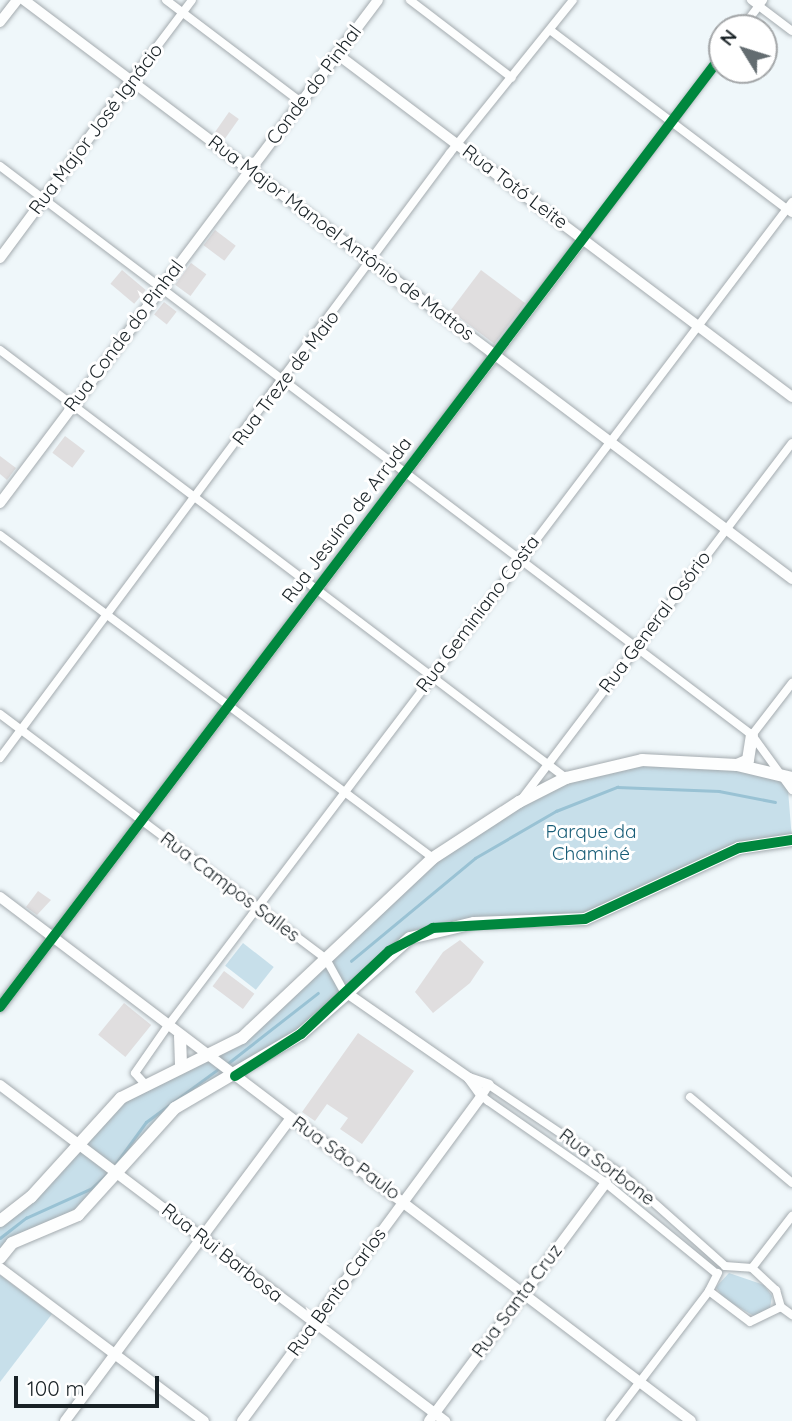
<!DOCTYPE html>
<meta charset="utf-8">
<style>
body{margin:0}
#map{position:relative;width:792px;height:1421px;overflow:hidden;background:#eff7fa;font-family:Quicksand,sans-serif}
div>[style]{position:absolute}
.green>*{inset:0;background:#c7dfea;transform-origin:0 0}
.stream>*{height:2.5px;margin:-1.25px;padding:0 1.25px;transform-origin:1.25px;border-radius:1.25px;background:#99c2d4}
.building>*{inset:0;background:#e0dedf;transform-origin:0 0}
.roads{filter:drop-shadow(0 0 2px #a4abaf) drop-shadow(0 0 2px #a4abaf)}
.street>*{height:8px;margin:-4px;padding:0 4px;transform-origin:4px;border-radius:4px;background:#fdfefe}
.secondary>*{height:10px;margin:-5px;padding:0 5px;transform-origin:5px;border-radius:5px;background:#fdfefe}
.primary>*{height:12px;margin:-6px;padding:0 6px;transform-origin:6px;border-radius:6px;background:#fdfefe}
.cycleway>*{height:10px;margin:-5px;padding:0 5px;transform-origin:5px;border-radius:5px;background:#00873e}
span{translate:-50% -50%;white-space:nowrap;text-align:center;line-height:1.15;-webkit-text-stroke:6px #fff;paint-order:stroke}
.street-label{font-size:19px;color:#182125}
.park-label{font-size:19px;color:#185d77}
.north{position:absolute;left:708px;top:14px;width:70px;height:70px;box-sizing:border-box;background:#fff;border:2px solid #a3a6a8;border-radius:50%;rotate:308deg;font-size:19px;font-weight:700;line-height:28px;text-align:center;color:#182125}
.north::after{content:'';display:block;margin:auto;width:24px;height:32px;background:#636c70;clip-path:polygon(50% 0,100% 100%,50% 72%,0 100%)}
.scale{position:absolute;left:14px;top:1376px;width:145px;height:32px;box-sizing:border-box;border:4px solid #182125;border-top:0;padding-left:9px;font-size:21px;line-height:24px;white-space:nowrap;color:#182125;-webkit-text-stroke:5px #fff;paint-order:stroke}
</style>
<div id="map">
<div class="green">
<div style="clip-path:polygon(678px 759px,787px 777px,792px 840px,762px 842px,610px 910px,410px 938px,301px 1034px,175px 1108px,99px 1198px,12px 1243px,0 1258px,0 1221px,103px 1113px,242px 1038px,433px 858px,566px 778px)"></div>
<div style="left:243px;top:943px;width:39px;height:29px;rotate:38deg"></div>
<div style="clip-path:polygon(729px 1273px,764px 1285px,772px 1296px,770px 1308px,754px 1316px,723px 1298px,716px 1287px)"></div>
<div style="clip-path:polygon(0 1275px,52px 1314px,0 1382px)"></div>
</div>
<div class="stream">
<div style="left:351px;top:961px;width:161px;rotate:-39.7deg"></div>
<div style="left:475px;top:858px;width:94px;rotate:-30.1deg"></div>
<div style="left:556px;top:811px;width:66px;rotate:-21.5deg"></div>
<div style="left:617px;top:787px;width:102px;rotate:2.2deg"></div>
<div style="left:719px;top:791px;width:57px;rotate:11.1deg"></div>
<div style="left:227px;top:1064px;width:115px;rotate:-38deg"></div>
<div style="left:114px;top:1166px;width:54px;rotate:-54deg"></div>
<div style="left:146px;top:1122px;width:93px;rotate:-36.3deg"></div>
<div style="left:0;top:1238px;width:33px;rotate:-38deg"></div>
<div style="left:26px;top:1218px;width:72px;rotate:-24.4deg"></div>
<div style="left:92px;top:1188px;width:25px;rotate:-43deg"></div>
</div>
<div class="building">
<div style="left:229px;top:112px;width:12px;height:24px;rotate:35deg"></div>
<div style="left:215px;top:230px;width:26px;height:19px;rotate:37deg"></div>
<div style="left:191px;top:263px;width:19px;height:27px;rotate:36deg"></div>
<div style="left:122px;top:270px;width:31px;height:18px;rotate:40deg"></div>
<div style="left:481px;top:270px;width:55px;height:51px;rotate:37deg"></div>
<div style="left:164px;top:302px;width:16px;height:16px;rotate:38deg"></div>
<div style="left:65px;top:436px;width:25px;height:21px;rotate:37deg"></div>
<div style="clip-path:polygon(0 456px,16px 468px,7px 480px,0 474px)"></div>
<div style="clip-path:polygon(38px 891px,51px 900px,37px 915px,26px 907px)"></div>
<div style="clip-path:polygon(460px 940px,484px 962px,470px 983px,433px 1013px,415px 992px,443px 952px)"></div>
<div style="left:224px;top:971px;width:38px;height:19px;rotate:37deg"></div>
<div style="left:124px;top:1003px;width:35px;height:41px;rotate:39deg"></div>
<div style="clip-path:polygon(358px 1033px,414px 1071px,362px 1144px,340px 1129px,348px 1118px,327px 1104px,315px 1121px,302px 1112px)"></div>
</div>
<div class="roads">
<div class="street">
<div style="left:166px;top:0;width:169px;rotate:37.1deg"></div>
<div style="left:410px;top:0;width:128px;rotate:37.4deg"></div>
<div style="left:751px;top:0;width:51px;rotate:37.1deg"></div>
<div style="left:742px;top:28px;width:35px;rotate:-53deg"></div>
<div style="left:550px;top:30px;width:303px;rotate:37.1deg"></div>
<div style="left:131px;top:81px;width:101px;rotate:-53deg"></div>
<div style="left:0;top:166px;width:943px;rotate:37.11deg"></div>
<div style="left:752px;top:735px;width:68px;rotate:54deg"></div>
<div style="left:583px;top:239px;width:231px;rotate:-52.9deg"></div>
<div style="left:0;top:350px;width:710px;rotate:37.1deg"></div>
<div style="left:0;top:535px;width:540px;rotate:36.72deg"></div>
<div style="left:0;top:714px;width:408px;rotate:36.9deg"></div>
<div style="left:326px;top:959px;width:37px;rotate:61deg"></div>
<div style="left:752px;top:735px;width:66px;rotate:-52.4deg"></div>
<div style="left:0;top:758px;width:754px;rotate:-53.36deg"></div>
<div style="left:450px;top:153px;width:196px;rotate:-51.2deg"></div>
<div style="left:521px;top:800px;width:448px;rotate:-52.8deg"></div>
<div style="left:144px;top:1083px;width:13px;rotate:-132deg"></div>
<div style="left:135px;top:1073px;width:56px;rotate:-55.2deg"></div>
<div style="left:167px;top:1027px;width:1035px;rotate:-52.85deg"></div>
<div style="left:690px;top:1097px;width:133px;rotate:40.1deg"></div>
<div style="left:725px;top:1266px;width:27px;rotate:4deg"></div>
<div style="left:752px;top:1268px;width:33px;rotate:43deg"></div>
<div style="left:776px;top:1290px;width:18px;rotate:74deg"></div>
<div style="left:752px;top:1268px;width:66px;rotate:-52.4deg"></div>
<div style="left:718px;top:1273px;width:20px;rotate:117deg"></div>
<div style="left:709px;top:1291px;width:51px;rotate:37.1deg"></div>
<div style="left:750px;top:1322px;width:34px;rotate:-26deg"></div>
<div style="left:717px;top:1274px;width:144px;rotate:-140.7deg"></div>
<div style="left:606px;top:1183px;width:144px;rotate:-145.2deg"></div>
<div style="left:488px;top:1101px;width:8px;rotate:-140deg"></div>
<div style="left:482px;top:1096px;width:13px;rotate:-58deg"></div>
<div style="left:489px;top:1085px;width:163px;rotate:34deg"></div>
<div style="left:624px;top:1176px;width:135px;rotate:41.7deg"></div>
<div style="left:781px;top:1307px;width:14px;rotate:36deg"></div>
<div style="left:610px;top:1421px;width:163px;rotate:-52.7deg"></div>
</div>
<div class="secondary">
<div style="left:24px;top:0;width:962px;rotate:37.01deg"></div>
<div style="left:0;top:22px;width:28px;rotate:-52deg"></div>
<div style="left:337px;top:54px;width:570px;rotate:37.01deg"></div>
<div style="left:0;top:258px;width:220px;rotate:-53.5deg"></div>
<div style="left:0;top:503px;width:629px;rotate:-53.08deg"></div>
<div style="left:0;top:897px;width:867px;rotate:37.17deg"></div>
<div style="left:344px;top:991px;width:152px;rotate:34.8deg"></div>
<div style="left:469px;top:1078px;width:21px;rotate:19deg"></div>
<div style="left:0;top:1007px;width:964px;rotate:-52.8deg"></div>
<div style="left:0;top:1085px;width:558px;rotate:37.05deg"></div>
<div style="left:0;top:1268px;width:255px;rotate:36.9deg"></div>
<div style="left:65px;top:1421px;width:378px;rotate:-53.3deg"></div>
<div style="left:242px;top:1421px;width:404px;rotate:-53.6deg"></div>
<div style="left:482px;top:1096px;width:22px;rotate:-126deg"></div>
<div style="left:429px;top:1421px;width:297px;rotate:-53.4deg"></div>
</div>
<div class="primary">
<div style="left:737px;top:765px;width:12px;rotate:-24deg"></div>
<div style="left:748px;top:760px;width:25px;rotate:-81deg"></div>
<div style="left:180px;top:1036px;width:30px;rotate:88deg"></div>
<div style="left:0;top:1221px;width:39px;rotate:-38deg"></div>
<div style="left:31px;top:1197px;width:134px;rotate:-47.7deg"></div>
<div style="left:121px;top:1098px;width:135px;rotate:-26.4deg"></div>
<div style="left:242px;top:1038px;width:262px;rotate:-43.3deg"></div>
<div style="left:433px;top:858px;width:103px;rotate:-33.1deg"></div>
<div style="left:519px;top:802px;width:53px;rotate:-27.1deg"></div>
<div style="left:566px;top:778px;width:78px;rotate:-13.3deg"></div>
<div style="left:642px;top:760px;width:95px;rotate:3deg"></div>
<div style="left:737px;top:765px;width:57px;rotate:13.3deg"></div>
<div style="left:0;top:1258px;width:19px;rotate:-51deg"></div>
<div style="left:12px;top:1243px;width:72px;rotate:-23deg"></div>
<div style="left:78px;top:1215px;width:144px;rotate:-47.8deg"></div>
<div style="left:175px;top:1108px;width:146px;rotate:-30.4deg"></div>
<div style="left:301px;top:1034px;width:145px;rotate:-41.4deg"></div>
<div style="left:410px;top:938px;width:66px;rotate:-13.2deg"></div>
<div style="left:474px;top:923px;width:111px;rotate:-2.1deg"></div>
<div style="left:585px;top:919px;width:170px;rotate:-24.8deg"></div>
<div style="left:739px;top:848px;width:54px;rotate:-8.6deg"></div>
</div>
</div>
<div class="cycleway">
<div style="left:0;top:1007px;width:1195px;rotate:-52.82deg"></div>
<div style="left:235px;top:1076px;width:78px;rotate:-32.5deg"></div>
<div style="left:301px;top:1034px;width:121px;rotate:-43.3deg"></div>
<div style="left:389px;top:951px;width:50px;rotate:-27.6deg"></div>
<div style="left:433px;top:928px;width:152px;rotate:-3.4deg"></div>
<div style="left:585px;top:919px;width:170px;rotate:-24.8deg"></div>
<div style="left:739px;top:848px;width:54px;rotate:-8.6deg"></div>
</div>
<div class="street-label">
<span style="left:314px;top:85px;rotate:-53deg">Conde do Pinhal</span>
<span style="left:96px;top:129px;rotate:-53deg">Rua Major José Ignácio</span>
<span style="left:515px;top:187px;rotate:37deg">Rua Totó Leite</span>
<span style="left:341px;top:238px;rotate:37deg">Rua Major Manoel Antônio de Mattos</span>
<span style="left:124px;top:336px;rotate:-53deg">Rua Conde do Pinhal</span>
<span style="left:286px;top:378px;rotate:-53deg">Rua Treze de Maio</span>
<span style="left:347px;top:520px;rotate:-53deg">Rua Jesuíno de Arruda</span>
<span style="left:478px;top:614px;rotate:-53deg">Rua Geminiano Costa</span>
<span style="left:655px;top:622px;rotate:-53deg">Rua General Osório</span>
<span style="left:230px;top:887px;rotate:37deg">Rua Campos Salles</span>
<span style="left:346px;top:1158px;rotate:36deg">Rua São Paulo</span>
<span style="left:607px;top:1167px;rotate:37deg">Rua Sorbone</span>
<span style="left:222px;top:1253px;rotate:38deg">Rua Rui Barbosa</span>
<span style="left:337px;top:1292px;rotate:-54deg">Rua Bento Carlos</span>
<span style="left:517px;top:1301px;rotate:-53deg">Rua Santa Cruz</span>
</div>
<div class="park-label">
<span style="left:591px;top:843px">Parque da<br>Chaminé</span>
</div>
<div class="north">N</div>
<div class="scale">100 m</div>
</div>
